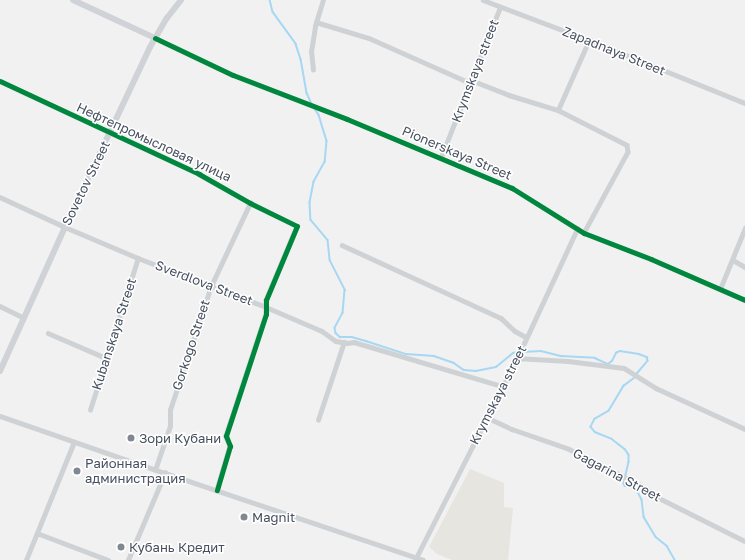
<!DOCTYPE html>
<meta charset="utf-8">
<style>
body{margin:0}
#map{position:relative;width:745px;height:560px;overflow:hidden;background:#f2f1f1;font-family:"Golos Text",sans-serif}
div>[style]{position:absolute}
.commercial>*{inset:0;background:#e7e5df}
.stream>*{height:1.5px;margin:-0.75px;padding:0 0.75px;transform-origin:0.75px;border-radius:0.75px;background:#a6d7f3}
.street>*{height:4.5px;margin:-2.25px;padding:0 2.25px;transform-origin:2.25px;border-radius:2.25px;background:#cfd2d5}
.secondary>*{height:6px;margin:-3px;padding:0 3px;transform-origin:3px;border-radius:3px;background:#cfd2d6}
.cycleway>*{height:5px;margin:-2.5px;padding:0 2.5px;transform-origin:2.5px;border-radius:2.5px;background:#00873e}
.dots>*{width:11px;height:11px;translate:-50% -50%;box-sizing:border-box;border:2px solid #fff;border-radius:50%}
span{translate:-50% -50%;white-space:nowrap;text-align:center;line-height:1.15;-webkit-text-stroke:3px #fff;paint-order:stroke}
.street-label{font-size:13px;color:#46505f}
.poi-label{font-size:13px;color:#46505f}
.left{translate:0 -50%;text-align:left}
</style>
<div id="map">
<div class="commercial">
<div style="clip-path:polygon(470px 469px,504px 483px,504px 507px,513px 508px,508px 560px,452px 560px,437px 554px,429px 547px)"></div>
</div>
<div class="stream">
<div style="left:270px;top:0;width:12px;rotate:76deg"></div>
<div style="left:273px;top:12px;width:39px;rotate:54deg"></div>
<div style="left:296px;top:44px;width:16px;rotate:72deg"></div>
<div style="left:301px;top:59px;width:35px;rotate:80deg"></div>
<div style="left:307px;top:93px;width:12px;rotate:66deg"></div>
<div style="left:315px;top:109px;width:7px;rotate:56deg"></div>
<div style="left:319px;top:115px;width:27px;rotate:73deg"></div>
<div style="left:327px;top:141px;width:21px;rotate:95deg"></div>
<div style="left:325px;top:162px;width:23px;rotate:119deg"></div>
<div style="left:314px;top:182px;width:21px;rotate:101deg"></div>
<div style="left:310px;top:203px;width:17px;rotate:87deg"></div>
<div style="left:311px;top:220px;width:26px;rotate:50deg"></div>
<div style="left:328px;top:240px;width:20px;rotate:84deg"></div>
<div style="left:330px;top:260px;width:34px;rotate:63deg"></div>
<div style="left:345px;top:290px;width:23px;rotate:95deg"></div>
<div style="left:343px;top:313px;width:17px;rotate:118deg"></div>
<div style="left:335px;top:328px;width:5px;rotate:79deg"></div>
<div style="left:336px;top:333px;width:6px;rotate:45deg"></div>
<div style="left:340px;top:337px;width:12px"></div>
<div style="left:352px;top:337px;width:15px;rotate:16deg"></div>
<div style="left:366px;top:341px;width:42px;rotate:18deg"></div>
<div style="left:406px;top:354px;width:28px;rotate:4deg"></div>
<div style="left:434px;top:356px;width:21px;rotate:19deg"></div>
<div style="left:454px;top:363px;width:12px;rotate:35deg"></div>
<div style="left:464px;top:370px;width:12px;rotate:5deg"></div>
<div style="left:476px;top:371px;width:20px;rotate:-11deg"></div>
<div style="left:496px;top:367px;width:22px;rotate:-39deg"></div>
<div style="left:513px;top:353px;width:5px;rotate:-11deg"></div>
<div style="left:522px;top:352px;width:19px;rotate:-3deg"></div>
<div style="left:541px;top:351px;width:21px;rotate:14deg"></div>
<div style="left:561px;top:356px;width:34px;rotate:3deg"></div>
<div style="left:595px;top:358px;width:14px;rotate:25deg"></div>
<div style="left:608px;top:364px;width:5px;rotate:-37deg"></div>
<div style="left:612px;top:361px;width:9px;rotate:-63deg"></div>
<div style="left:616px;top:353px;width:4px;rotate:-27deg"></div>
<div style="left:620px;top:351px;width:19px;rotate:9deg"></div>
<div style="left:639px;top:354px;width:9px;rotate:21deg"></div>
<div style="left:647px;top:357px;width:4px;rotate:76deg"></div>
<div style="left:648px;top:361px;width:17px;rotate:130deg"></div>
<div style="left:635px;top:378px;width:14px;rotate:144deg"></div>
<div style="left:624px;top:386px;width:29px;rotate:121deg"></div>
<div style="left:609px;top:411px;width:16px;rotate:150deg"></div>
<div style="left:595px;top:419px;width:9px;rotate:117deg"></div>
<div style="left:591px;top:427px;width:6px;rotate:51deg"></div>
<div style="left:595px;top:432px;width:18px;rotate:22deg"></div>
<div style="left:612px;top:439px;width:16px;rotate:38deg"></div>
<div style="left:625px;top:449px;width:7px;rotate:56deg"></div>
<div style="left:629px;top:455px;width:7px;rotate:90deg"></div>
<div style="left:629px;top:462px;width:22px;rotate:103deg"></div>
<div style="left:624px;top:483px;width:3px;rotate:72deg"></div>
<div style="left:625px;top:486px;width:9px;rotate:6deg"></div>
<div style="left:634px;top:487px;width:4px;rotate:45deg"></div>
<div style="left:637px;top:490px;width:11px;rotate:63deg"></div>
<div style="left:642px;top:500px;width:17px;rotate:83deg"></div>
<div style="left:644px;top:517px;width:23px;rotate:59deg"></div>
<div style="left:656px;top:537px;width:14px;rotate:39deg"></div>
<div style="left:667px;top:546px;width:16px;rotate:60deg"></div>
</div>
<div class="street">
<div style="left:483px;top:0;width:113px;rotate:20.7deg"></div>
<div style="left:589px;top:40px;width:168px;rotate:22deg"></div>
<div style="left:316px;top:22px;width:55px;rotate:16.8deg"></div>
<div style="left:369px;top:38px;width:111px;rotate:24deg"></div>
<div style="left:155px;top:38px;width:86px;rotate:25.4deg"></div>
<div style="left:233px;top:75px;width:122px;rotate:21.1deg"></div>
<div style="left:347px;top:119px;width:179px;rotate:22.7deg"></div>
<div style="left:512px;top:188px;width:85px;rotate:32deg"></div>
<div style="left:584px;top:233px;width:72px;rotate:21.2deg"></div>
<div style="left:651px;top:259px;width:103px;rotate:23.6deg"></div>
<div style="left:313px;top:70px;width:18px;rotate:-96deg"></div>
<div style="left:311px;top:52px;width:26px;rotate:-81deg"></div>
<div style="left:315px;top:26px;width:27px;rotate:-73deg"></div>
<div style="left:471px;top:80px;width:41px;rotate:21.5deg"></div>
<div style="left:509px;top:95px;width:51px;rotate:17deg"></div>
<div style="left:558px;top:110px;width:77px;rotate:26.9deg"></div>
<div style="left:627px;top:145px;width:7px;rotate:82deg"></div>
<div style="left:628px;top:152px;width:92px;rotate:118.5deg"></div>
<div style="left:0;top:81px;width:220px;rotate:25deg"></div>
<div style="left:199px;top:174px;width:59px;rotate:29.6deg"></div>
<div style="left:250px;top:203px;width:52px;rotate:26.1deg"></div>
<div style="left:297px;top:226px;width:80px;rotate:112.7deg"></div>
<div style="left:266px;top:300px;width:14px;rotate:90deg"></div>
<div style="left:266px;top:314px;width:128px;rotate:108.2deg"></div>
<div style="left:226px;top:436px;width:11px;rotate:68deg"></div>
<div style="left:230px;top:446px;width:46px;rotate:106.5deg"></div>
<div style="left:558px;top:110px;width:77px;rotate:-66.1deg"></div>
<div style="left:441px;top:157px;width:161px;rotate:-68.5deg"></div>
<div style="left:0;top:197px;width:72px;rotate:24.8deg"></div>
<div style="left:65px;top:227px;width:79px;rotate:23deg"></div>
<div style="left:138px;top:258px;width:137px;rotate:20.9deg"></div>
<div style="left:266px;top:307px;width:61px;rotate:23.2deg"></div>
<div style="left:322px;top:331px;width:17px;rotate:36deg"></div>
<div style="left:336px;top:341px;width:11px;rotate:10deg"></div>
<div style="left:347px;top:343px;width:7px;rotate:-8deg"></div>
<div style="left:354px;top:342px;width:154px;rotate:16.6deg"></div>
<div style="left:342px;top:245px;width:175px;rotate:24.7deg"></div>
<div style="left:501px;top:318px;width:19px;rotate:43deg"></div>
<div style="left:515px;top:331px;width:13px;rotate:29deg"></div>
<div style="left:733px;top:260px;width:14px;rotate:30deg"></div>
<div style="left:720px;top:289px;width:66px;rotate:-67.7deg"></div>
<div style="left:0;top:306px;width:25px;rotate:26deg"></div>
<div style="left:48px;top:333px;width:63px;rotate:23.3deg"></div>
<div style="left:516px;top:358px;width:52px;rotate:3.3deg"></div>
<div style="left:568px;top:361px;width:56px;rotate:7.1deg"></div>
<div style="left:624px;top:368px;width:38px;rotate:32deg"></div>
<div style="left:656px;top:388px;width:98px;rotate:24.7deg"></div>
<div style="left:90px;top:410px;width:159px;rotate:-72.5deg"></div>
<div style="left:0;top:416px;width:175px;rotate:19.1deg"></div>
<div style="left:165px;top:473px;width:272px;rotate:18.6deg"></div>
<div style="left:486px;top:417px;width:29px;rotate:25deg"></div>
<div style="left:512px;top:429px;width:60px;rotate:19.3deg"></div>
<div style="left:569px;top:449px;width:78px;rotate:26.6deg"></div>
<div style="left:639px;top:484px;width:24px;rotate:35deg"></div>
<div style="left:659px;top:498px;width:96px;rotate:26.6deg"></div>
<div style="left:318px;top:420px;width:82px;rotate:-71.6deg"></div>
<div style="left:155px;top:470px;width:46px;rotate:-71.2deg"></div>
<div style="left:170px;top:426px;width:16px;rotate:-90deg"></div>
<div style="left:170px;top:410px;width:131px;rotate:-71.7deg"></div>
<div style="left:211px;top:286px;width:92px;rotate:-64.8deg"></div>
<div style="left:37px;top:533px;width:76px;rotate:20.8deg"></div>
<div style="left:26px;top:560px;width:127px;rotate:-67.9deg"></div>
<div style="left:128px;top:560px;width:95px;rotate:-67deg"></div>
<div style="left:415px;top:560px;width:233px;rotate:-63.2deg"></div>
<div style="left:520px;top:352px;width:136px;rotate:-65.1deg"></div>
</div>
<div class="secondary">
<div style="left:73px;top:0;width:90px;rotate:24.9deg"></div>
<div style="left:0;top:371px;width:158px;rotate:-65.7deg"></div>
<div style="left:65px;top:227px;width:199px;rotate:-64.7deg"></div>
<div style="left:150px;top:47px;width:34px;rotate:-60deg"></div>
<div style="left:167px;top:18px;width:23px;rotate:-52deg"></div>
</div>
<div class="cycleway">
<div style="left:155px;top:38px;width:86px;rotate:25.4deg"></div>
<div style="left:233px;top:75px;width:122px;rotate:21.1deg"></div>
<div style="left:347px;top:119px;width:179px;rotate:22.7deg"></div>
<div style="left:512px;top:188px;width:85px;rotate:32deg"></div>
<div style="left:584px;top:233px;width:72px;rotate:21.2deg"></div>
<div style="left:651px;top:259px;width:103px;rotate:23.6deg"></div>
<div style="left:0;top:81px;width:220px;rotate:25deg"></div>
<div style="left:199px;top:174px;width:59px;rotate:29.6deg"></div>
<div style="left:250px;top:203px;width:52px;rotate:26.1deg"></div>
<div style="left:297px;top:226px;width:80px;rotate:112.7deg"></div>
<div style="left:266px;top:300px;width:14px;rotate:90deg"></div>
<div style="left:266px;top:314px;width:128px;rotate:108.2deg"></div>
<div style="left:226px;top:436px;width:11px;rotate:68deg"></div>
<div style="left:230px;top:446px;width:46px;rotate:106.5deg"></div>
</div>
<div class="dots">
<div style="left:131px;top:438px;background:#828892"></div>
<div style="left:77px;top:471px;background:#828892"></div>
<div style="left:244px;top:517px;background:#828892"></div>
<div style="left:121px;top:547px;background:#828892"></div>
</div>
<div class="street-label">
<span style="left:614px;top:51px;rotate:22deg">Zapadnaya Street</span>
<span style="left:475px;top:71px;rotate:-69deg">Krymskaya street</span>
<span style="left:154px;top:142px;rotate:25deg">Нефтепромысловая улица</span>
<span style="left:457px;top:153px;rotate:23deg">Pionerskaya Street</span>
<span style="left:86px;top:183px;rotate:-64deg">Sovetov Street</span>
<span style="left:204px;top:283px;rotate:21deg">Sverdlova Street</span>
<span style="left:114px;top:334px;rotate:-72deg">Kubanskaya Street</span>
<span style="left:191px;top:345px;rotate:-72deg">Gorkogo Street</span>
<span style="left:498px;top:395px;rotate:-63deg">Krymskaya street</span>
<span style="left:617px;top:475px;rotate:28deg">Gagarina Street</span>
</div>
<div class="poi-label">
<span class="left" style="left:139px;top:438px">Зори Кубани</span>
<span class="left" style="left:85px;top:471px">Районная<br>администрация</span>
<span class="left" style="left:252px;top:517px">Magnit</span>
<span class="left" style="left:129px;top:547px">Кубань Кредит</span>
</div>
</div>
